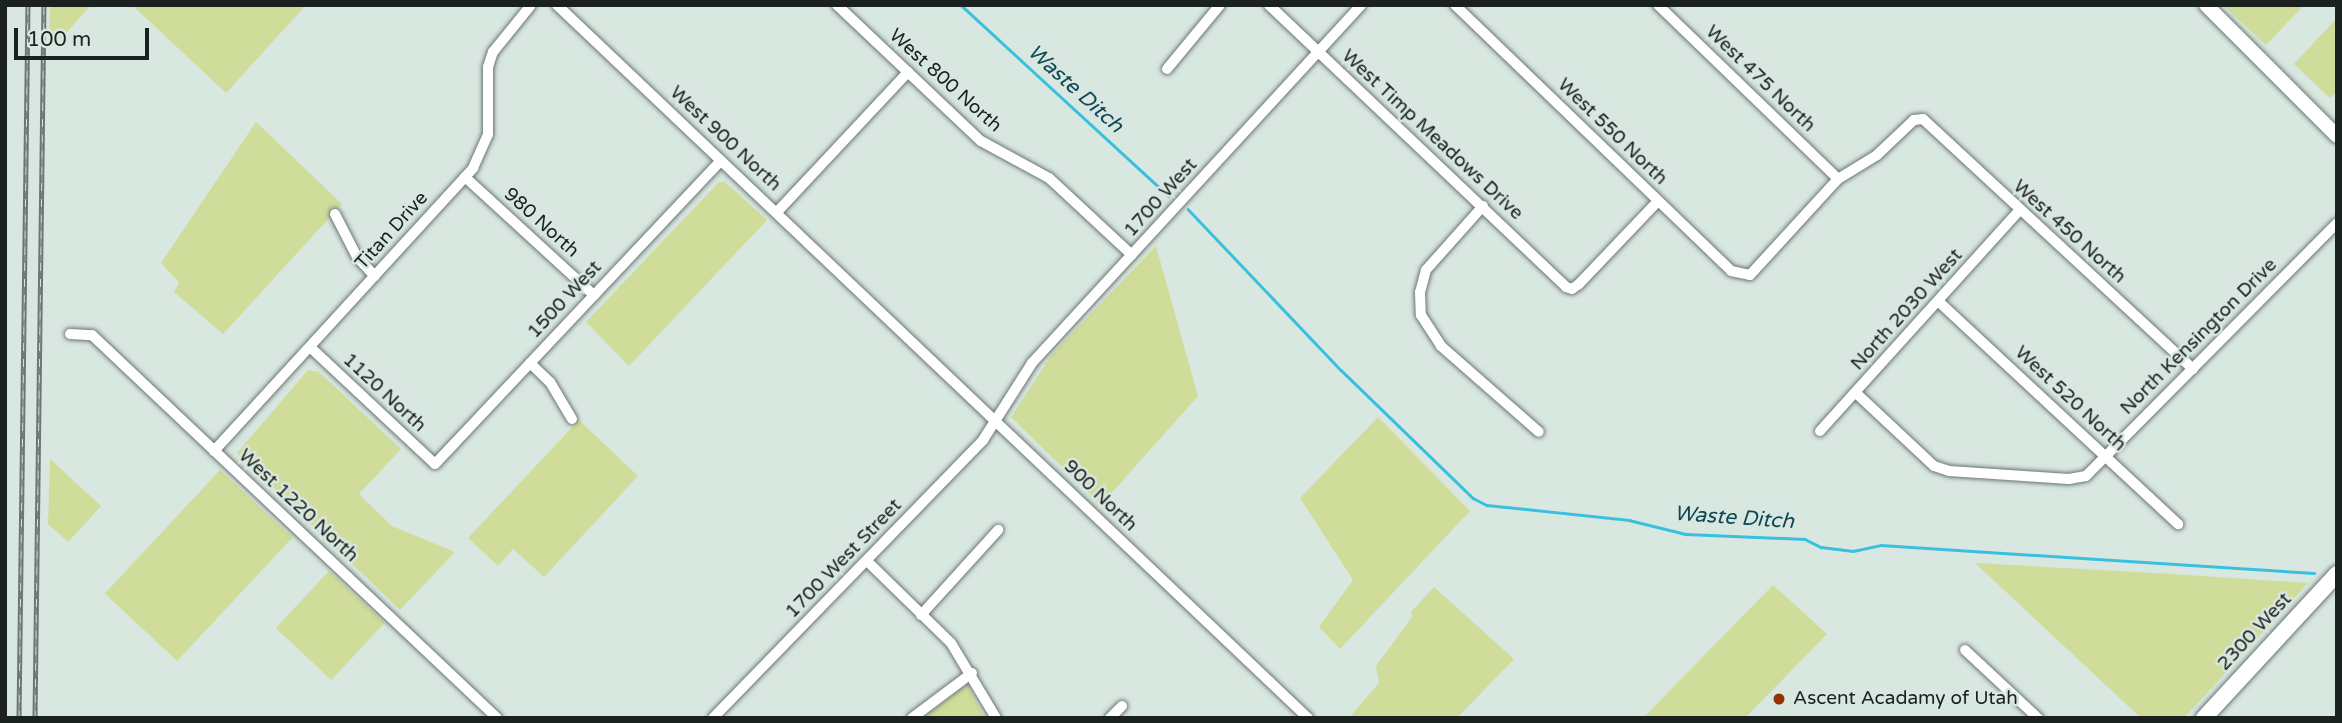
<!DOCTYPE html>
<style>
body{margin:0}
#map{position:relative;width:2342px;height:723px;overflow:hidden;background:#d9e7e1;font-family:"Varela Round",sans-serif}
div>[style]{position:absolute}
.green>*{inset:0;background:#d0dc9a;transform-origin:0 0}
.stream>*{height:2.5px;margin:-1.25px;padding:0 1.25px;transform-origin:1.25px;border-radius:1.25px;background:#3ac0df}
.roads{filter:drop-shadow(0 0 2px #6b7872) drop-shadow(0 0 2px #6b7872)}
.minor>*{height:10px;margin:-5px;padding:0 5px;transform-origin:5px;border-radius:5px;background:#fff}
.tertiary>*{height:14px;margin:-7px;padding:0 7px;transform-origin:7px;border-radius:7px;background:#fff}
.secondary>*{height:16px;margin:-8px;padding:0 8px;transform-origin:8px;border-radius:8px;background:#fff}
.rail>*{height:5px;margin-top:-2.5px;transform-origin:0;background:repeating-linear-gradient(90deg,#d9e7e1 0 8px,#6d7672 0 16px);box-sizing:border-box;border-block:2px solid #6d7672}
.dots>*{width:19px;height:19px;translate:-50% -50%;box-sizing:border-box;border:4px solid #d9e7e1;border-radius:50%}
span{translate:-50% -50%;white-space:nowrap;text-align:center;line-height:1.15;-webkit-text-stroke:5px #d9e7e1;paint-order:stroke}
.street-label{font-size:19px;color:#1b211e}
.poi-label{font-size:19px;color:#1b211e}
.left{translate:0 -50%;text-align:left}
.water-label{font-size:21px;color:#0f4855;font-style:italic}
.frame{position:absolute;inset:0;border:7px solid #1b211e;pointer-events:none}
.scale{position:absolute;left:14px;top:28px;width:135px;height:32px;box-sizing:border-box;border:4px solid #1b211e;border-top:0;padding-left:9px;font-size:21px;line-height:24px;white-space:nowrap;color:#1b211e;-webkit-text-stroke:5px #d9e7e1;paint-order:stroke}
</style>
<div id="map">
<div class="green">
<div style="clip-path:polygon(50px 5px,91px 5px,62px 38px,49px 36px)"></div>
<div style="clip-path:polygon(132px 5px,306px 5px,226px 93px)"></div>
<div style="clip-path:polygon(2223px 5px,2304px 5px,2266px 45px)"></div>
<div style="clip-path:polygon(2337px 18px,2337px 91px,2330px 98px,2294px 64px)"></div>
<div style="clip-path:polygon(256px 122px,342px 204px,223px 334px,174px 292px,179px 282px,161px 263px)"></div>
<div style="clip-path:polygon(719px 182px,725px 182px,767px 220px,629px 366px,586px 322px)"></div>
<div style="clip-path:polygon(1156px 246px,1198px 396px,1101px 505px,1011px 417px,1053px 353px)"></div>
<div style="clip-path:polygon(308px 370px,319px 372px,401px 449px,359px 494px,392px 526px,455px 552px,400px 610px,237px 453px)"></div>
<div style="clip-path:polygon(1378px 417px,1470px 511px,1340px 649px,1319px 627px,1353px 580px,1300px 498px)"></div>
<div style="clip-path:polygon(579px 420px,638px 476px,544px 577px,513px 549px,498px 566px,468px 538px)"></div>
<div style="clip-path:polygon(50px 459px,101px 506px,68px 542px,48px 524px)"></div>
<div style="left:220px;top:470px;width:99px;height:169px;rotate:43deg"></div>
<div style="clip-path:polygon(1975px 563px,2172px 574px,2308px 583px,2184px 718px,2141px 718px)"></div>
<div style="left:329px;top:571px;width:76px;height:78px;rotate:43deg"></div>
<div style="clip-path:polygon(1773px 585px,1827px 634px,1745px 718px,1643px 718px)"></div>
<div style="clip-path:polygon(1434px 587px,1514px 659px,1457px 718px,1349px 718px,1379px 683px,1376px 666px,1412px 617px,1411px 612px)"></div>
<div style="clip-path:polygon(967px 684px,985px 718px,923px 718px,938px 707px)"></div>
</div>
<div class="stream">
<div style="left:961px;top:5px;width:282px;rotate:42.6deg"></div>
<div style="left:1188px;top:209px;width:222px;rotate:46.5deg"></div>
<div style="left:1341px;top:370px;width:184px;rotate:44.1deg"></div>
<div style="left:1473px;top:498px;width:16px;rotate:27deg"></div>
<div style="left:1487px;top:505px;width:143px;rotate:6deg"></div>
<div style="left:1629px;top:520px;width:59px;rotate:13.8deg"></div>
<div style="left:1686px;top:534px;width:119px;rotate:2.4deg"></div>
<div style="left:1805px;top:539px;width:18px;rotate:27deg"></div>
<div style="left:1821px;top:547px;width:32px;rotate:7deg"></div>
<div style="left:1853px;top:551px;width:29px;rotate:-12deg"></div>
<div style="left:1881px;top:545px;width:434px;rotate:3.7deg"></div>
</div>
<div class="roads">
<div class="minor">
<div style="left:557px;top:5px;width:1036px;rotate:43.51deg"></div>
<div style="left:837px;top:5px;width:198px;rotate:43.4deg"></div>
<div style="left:981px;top:141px;width:77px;rotate:28.6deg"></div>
<div style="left:1049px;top:178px;width:113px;rotate:42.9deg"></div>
<div style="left:1269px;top:5px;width:410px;rotate:43.5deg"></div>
<div style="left:1566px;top:287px;width:6px;rotate:18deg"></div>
<div style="left:1572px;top:289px;width:9px;rotate:-36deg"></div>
<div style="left:1579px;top:284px;width:115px;rotate:-46.4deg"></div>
<div style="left:1455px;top:5px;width:383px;rotate:43.9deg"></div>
<div style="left:1731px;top:271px;width:19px;rotate:12deg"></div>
<div style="left:1750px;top:275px;width:130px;rotate:-47.5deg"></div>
<div style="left:1838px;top:179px;width:46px;rotate:-31.6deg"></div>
<div style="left:1877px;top:155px;width:51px;rotate:-43.4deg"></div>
<div style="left:1914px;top:120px;width:9px;rotate:-6deg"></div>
<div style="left:1923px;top:119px;width:368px;rotate:42.8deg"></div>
<div style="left:1658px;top:5px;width:250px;rotate:44deg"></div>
<div style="left:1167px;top:69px;width:83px;rotate:-50.4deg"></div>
<div style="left:465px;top:177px;width:175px;rotate:42.5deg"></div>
<div style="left:1483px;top:206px;width:86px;rotate:131.7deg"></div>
<div style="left:1426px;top:270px;width:23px;rotate:105deg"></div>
<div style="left:1420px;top:292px;width:23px;rotate:88deg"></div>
<div style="left:1421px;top:315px;width:37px;rotate:57deg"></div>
<div style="left:1441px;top:346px;width:130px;rotate:41.3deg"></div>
<div style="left:777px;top:212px;width:192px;rotate:-46.9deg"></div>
<div style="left:335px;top:214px;width:48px;rotate:62.9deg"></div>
<div style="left:357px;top:257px;width:26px;rotate:47deg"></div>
<div style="left:1938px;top:301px;width:328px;rotate:42.9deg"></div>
<div style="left:70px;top:334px;width:22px;rotate:3deg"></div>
<div style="left:92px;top:335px;width:557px;rotate:43.4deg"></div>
<div style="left:310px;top:347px;width:171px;rotate:43.1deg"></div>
<div style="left:435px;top:464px;width:417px;rotate:-46.7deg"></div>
<div style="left:530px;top:363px;width:28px;rotate:44deg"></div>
<div style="left:550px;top:382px;width:43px;rotate:59.3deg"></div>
<div style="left:1856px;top:393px;width:107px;rotate:43.1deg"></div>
<div style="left:1934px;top:466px;width:16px;rotate:18deg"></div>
<div style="left:1949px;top:471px;width:120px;rotate:3.8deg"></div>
<div style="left:2069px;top:479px;width:17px;rotate:-10deg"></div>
<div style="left:2086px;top:476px;width:356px;rotate:-45.2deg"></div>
<div style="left:1820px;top:431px;width:297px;rotate:-47.9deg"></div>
<div style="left:214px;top:451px;width:384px;rotate:-47.5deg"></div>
<div style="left:473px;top:168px;width:37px;rotate:-66deg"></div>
<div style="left:488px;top:134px;width:67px;rotate:-90deg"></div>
<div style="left:488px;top:67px;width:16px;rotate:-72deg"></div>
<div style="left:493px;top:52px;width:60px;rotate:-51deg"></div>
<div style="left:867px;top:561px;width:117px;rotate:44.3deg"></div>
<div style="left:951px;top:643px;width:87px;rotate:59deg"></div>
<div style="left:921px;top:615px;width:115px;rotate:-47.8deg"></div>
<div style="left:1965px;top:650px;width:100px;rotate:43deg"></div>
<div style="left:713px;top:718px;width:388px;rotate:-45.8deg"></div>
<div style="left:983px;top:440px;width:91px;rotate:-57.5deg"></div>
<div style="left:1032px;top:363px;width:486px;rotate:-47.4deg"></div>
<div style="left:912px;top:718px;width:75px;rotate:-36.9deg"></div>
<div style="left:1110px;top:718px;width:17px;rotate:-45deg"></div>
</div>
<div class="tertiary">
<div style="left:2206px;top:5px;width:185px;rotate:45deg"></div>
</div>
<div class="secondary">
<div style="left:2204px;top:718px;width:196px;rotate:-47.3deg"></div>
</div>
</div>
<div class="rail">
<div style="left:19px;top:718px;width:713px;rotate:-89.28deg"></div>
<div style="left:35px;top:718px;width:713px;rotate:-89.28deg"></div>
</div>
<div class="dots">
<div style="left:1779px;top:699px;background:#963200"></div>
</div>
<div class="street-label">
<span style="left:1760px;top:79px;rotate:44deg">West 475 North</span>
<span style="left:945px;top:81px;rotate:42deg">West 800 North</span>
<span style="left:1612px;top:132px;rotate:44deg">West 550 North</span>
<span style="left:1432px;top:135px;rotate:43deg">West Timp Meadows Drive</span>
<span style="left:725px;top:139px;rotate:43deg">West 900 North</span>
<span style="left:1161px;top:198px;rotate:-48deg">1700 West</span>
<span style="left:541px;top:223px;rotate:42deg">980 North</span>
<span style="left:392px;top:231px;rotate:-48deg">Titan Drive</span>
<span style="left:2069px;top:232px;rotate:42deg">West 450 North</span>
<span style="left:565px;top:300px;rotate:-47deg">1500 West</span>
<span style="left:1907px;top:310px;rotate:-48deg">North 2030 West</span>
<span style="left:2199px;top:337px;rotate:-45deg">North Kensington Drive</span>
<span style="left:384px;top:393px;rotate:43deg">1120 North</span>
<span style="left:2070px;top:399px;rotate:43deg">West 520 North</span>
<span style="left:1100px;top:496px;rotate:44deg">900 North</span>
<span style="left:298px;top:506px;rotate:43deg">West 1220 North</span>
<span style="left:844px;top:559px;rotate:-46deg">1700 West Street</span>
<span style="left:2255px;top:632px;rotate:-47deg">2300 West</span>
</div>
<div class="poi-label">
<span class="left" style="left:1793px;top:699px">Ascent Acadamy of Utah</span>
</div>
<div class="water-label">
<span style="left:1075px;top:89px;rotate:42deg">Waste Ditch</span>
<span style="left:1734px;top:518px;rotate:4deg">Waste Ditch</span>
</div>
<div class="frame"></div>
<div class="scale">100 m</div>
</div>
